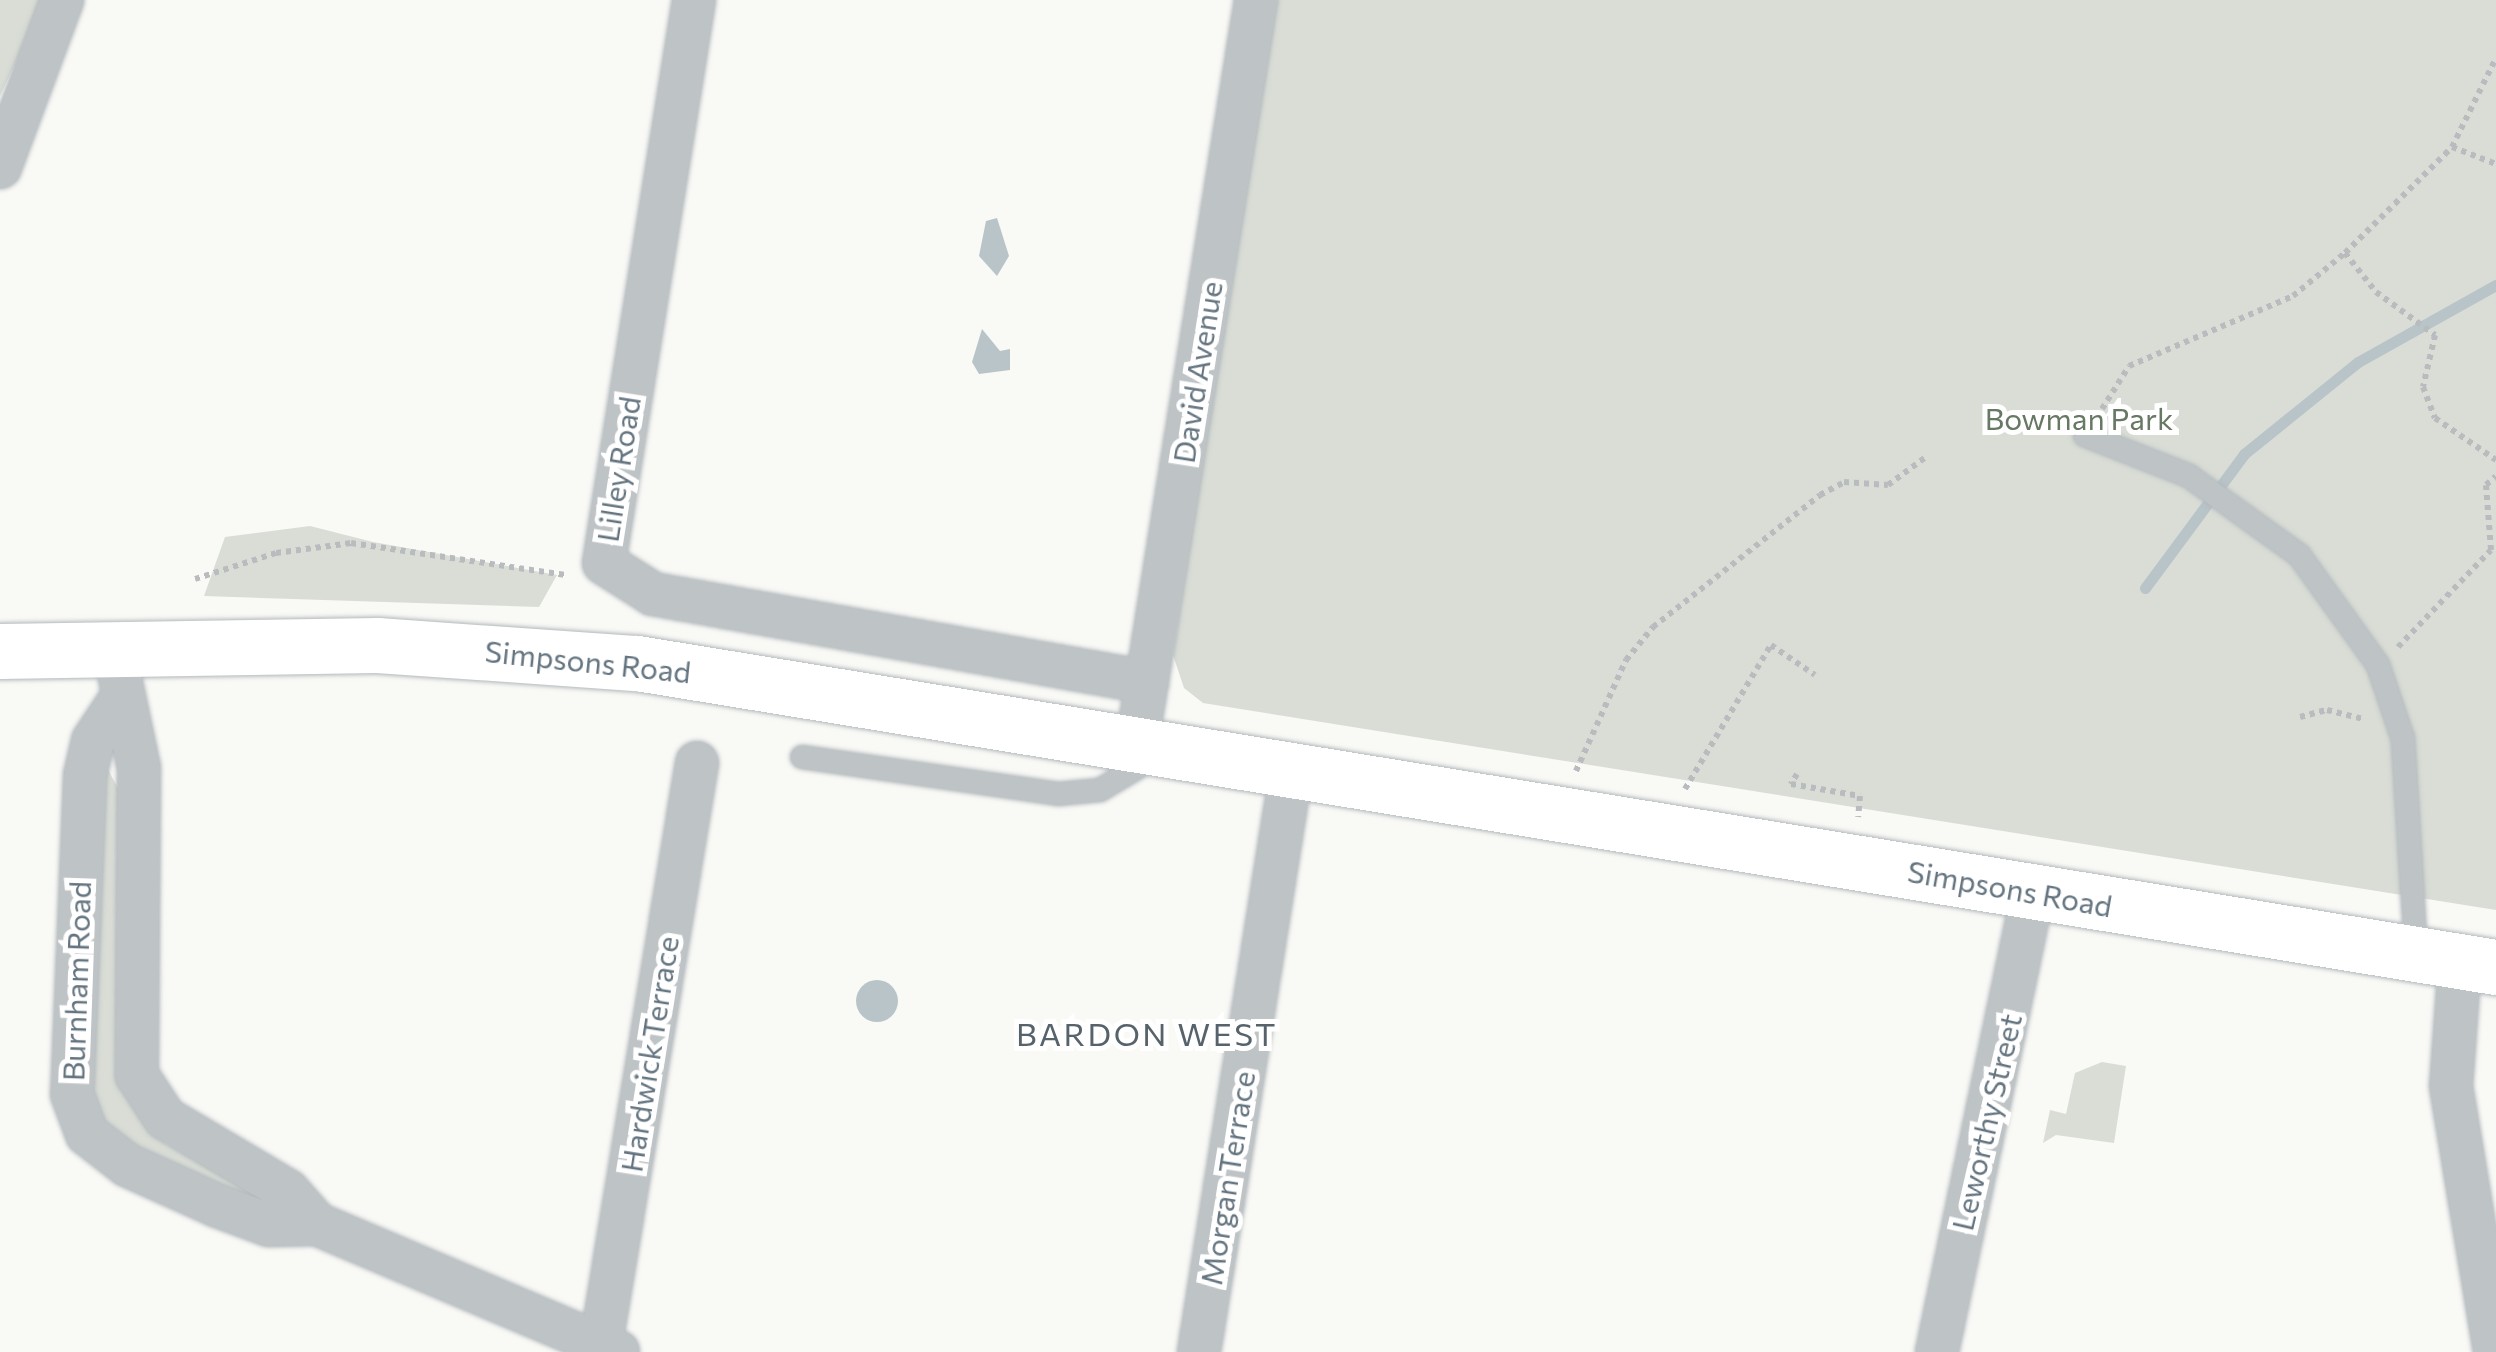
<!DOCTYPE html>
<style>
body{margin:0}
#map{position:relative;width:2496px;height:1352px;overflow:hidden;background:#f9f9f6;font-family:Commissioner,sans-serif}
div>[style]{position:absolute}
.green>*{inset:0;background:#d9ddd6}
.water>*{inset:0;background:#b8c4c8}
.round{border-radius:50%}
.stream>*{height:11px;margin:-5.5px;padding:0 5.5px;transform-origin:5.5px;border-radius:5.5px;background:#b8c4c8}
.path>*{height:6px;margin-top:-3px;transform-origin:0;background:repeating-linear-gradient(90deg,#b9bcbf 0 5px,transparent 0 10px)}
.roads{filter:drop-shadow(0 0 2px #b3b9bd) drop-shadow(0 0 2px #b3b9bd)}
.lane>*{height:22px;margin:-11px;padding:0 11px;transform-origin:11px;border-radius:11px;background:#bec3c6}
.street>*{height:42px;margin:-21px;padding:0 21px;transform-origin:21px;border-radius:21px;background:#bec3c6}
.secondary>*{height:55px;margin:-27.5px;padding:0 27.5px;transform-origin:27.5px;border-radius:27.5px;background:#fff}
span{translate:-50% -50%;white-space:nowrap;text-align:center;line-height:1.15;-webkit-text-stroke:10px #fff;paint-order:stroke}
.street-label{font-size:30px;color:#657580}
.park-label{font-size:30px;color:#677864}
.neighbourhood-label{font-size:32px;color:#57636b;letter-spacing:2.5px}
</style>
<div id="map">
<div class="green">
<div style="clip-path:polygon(0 0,45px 0,0 96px)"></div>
<div style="clip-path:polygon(1272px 0,2496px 0,2496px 910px,1203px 703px,1184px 688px,1173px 655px)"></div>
<div style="clip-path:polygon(310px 526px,373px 542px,557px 575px,539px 607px,204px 596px,225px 537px)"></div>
<div style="clip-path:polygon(106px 766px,119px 790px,116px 1074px,165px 1143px,290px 1213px,119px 1149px,85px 1112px)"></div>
<div style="clip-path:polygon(2102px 1062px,2126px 1066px,2114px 1143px,2056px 1135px,2043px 1143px,2050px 1110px,2066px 1114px,2075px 1073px)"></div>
</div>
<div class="water">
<div style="clip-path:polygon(997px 218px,1009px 256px,997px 276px,979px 256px,986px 221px)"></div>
<div style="clip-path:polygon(982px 329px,1000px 351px,1010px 349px,1010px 370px,979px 374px,972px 362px)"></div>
<div class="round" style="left:856px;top:980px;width:42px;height:42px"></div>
</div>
<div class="stream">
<div style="left:2145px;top:588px;width:167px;rotate:-53.5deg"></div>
<div style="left:2244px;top:454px;width:146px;rotate:-38.9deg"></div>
<div style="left:2358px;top:362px;width:158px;rotate:-29.2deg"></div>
</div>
<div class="path">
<div style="left:2452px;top:147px;width:47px;rotate:21.1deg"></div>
<div style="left:2345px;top:253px;width:50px;rotate:51.5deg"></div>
<div style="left:2376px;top:292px;width:73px;rotate:36.1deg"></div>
<div style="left:2435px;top:335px;width:53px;rotate:103deg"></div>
<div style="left:2423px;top:387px;width:33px;rotate:69deg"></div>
<div style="left:2435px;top:418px;width:74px;rotate:34.5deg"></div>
<div style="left:2102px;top:409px;width:51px;rotate:-57.9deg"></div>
<div style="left:2129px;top:366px;width:178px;rotate:-23.1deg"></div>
<div style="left:2293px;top:296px;width:67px;rotate:-39.6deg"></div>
<div style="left:2345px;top:253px;width:151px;rotate:-44.7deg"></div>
<div style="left:2452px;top:147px;width:99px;rotate:-63.7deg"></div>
<div style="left:195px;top:579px;width:85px;rotate:-17.8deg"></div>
<div style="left:276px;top:553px;width:76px;rotate:-7.6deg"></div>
<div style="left:351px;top:543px;width:217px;rotate:8.5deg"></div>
<div style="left:2398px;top:647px;width:134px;rotate:-46.2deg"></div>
<div style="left:2491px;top:550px;width:65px;rotate:-94.4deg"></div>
<div style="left:2486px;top:485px;width:13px;rotate:-42deg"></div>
<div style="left:2300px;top:717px;width:28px;rotate:-15deg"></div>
<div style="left:2327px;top:710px;width:38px;rotate:14deg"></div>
<div style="left:1576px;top:771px;width:122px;rotate:-65.8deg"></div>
<div style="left:1626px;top:660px;width:43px;rotate:-50.7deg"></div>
<div style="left:1653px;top:627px;width:213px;rotate:-38.3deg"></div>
<div style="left:1820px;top:495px;width:27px;rotate:-28deg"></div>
<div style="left:1844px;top:482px;width:44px;rotate:3.9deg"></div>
<div style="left:1888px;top:485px;width:49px;rotate:-36.6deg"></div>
<div style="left:1797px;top:774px;width:12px;rotate:121deg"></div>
<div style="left:1791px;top:784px;width:70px;rotate:9.9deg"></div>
<div style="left:1860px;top:796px;width:21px;rotate:95deg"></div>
<div style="left:1685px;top:789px;width:168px;rotate:-59.2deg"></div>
<div style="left:1771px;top:645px;width:53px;rotate:34.3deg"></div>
</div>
<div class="roads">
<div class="lane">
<div style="left:2085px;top:435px;width:112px;rotate:21.5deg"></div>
<div style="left:2189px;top:476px;width:135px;rotate:35.7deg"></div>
<div style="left:2299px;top:555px;width:135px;rotate:54.3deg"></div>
<div style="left:2378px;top:665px;width:78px;rotate:71.3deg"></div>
<div style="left:2403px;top:739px;width:214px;rotate:86.5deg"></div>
<div style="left:802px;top:757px;width:259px;rotate:8.2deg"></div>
<div style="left:1058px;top:794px;width:42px;rotate:-5.4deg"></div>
<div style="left:1100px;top:790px;width:64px;rotate:-31deg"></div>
</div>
<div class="street">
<div style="left:694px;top:0;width:570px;rotate:99.08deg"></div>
<div style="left:604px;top:563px;width:58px;rotate:32.3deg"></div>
<div style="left:653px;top:594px;width:502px;rotate:10.1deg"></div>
<div style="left:0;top:167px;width:178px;rotate:-69.6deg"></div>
<div style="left:120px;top:678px;width:92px;rotate:78.1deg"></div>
<div style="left:139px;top:768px;width:307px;rotate:90.4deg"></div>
<div style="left:137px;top:1075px;width:51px;rotate:56.9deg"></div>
<div style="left:165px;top:1118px;width:143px;rotate:30.7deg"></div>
<div style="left:288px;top:1191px;width:44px;rotate:48.7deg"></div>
<div style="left:120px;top:700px;width:49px;rotate:123.4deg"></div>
<div style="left:93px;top:741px;width:36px;rotate:103deg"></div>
<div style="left:85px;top:776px;width:318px;rotate:92.3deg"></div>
<div style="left:72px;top:1094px;width:43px;rotate:69.4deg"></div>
<div style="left:87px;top:1134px;width:51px;rotate:37.8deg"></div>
<div style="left:127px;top:1165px;width:100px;rotate:24.3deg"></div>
<div style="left:218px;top:1206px;width:54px;rotate:20.4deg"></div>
<div style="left:269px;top:1225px;width:48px;rotate:-1.2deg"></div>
<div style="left:317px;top:1224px;width:327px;rotate:23deg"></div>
<div style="left:1137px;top:743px;width:752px;rotate:-80.9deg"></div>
<div style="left:2460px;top:961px;width:125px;rotate:94.1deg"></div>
<div style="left:2451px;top:1086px;width:270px;rotate:80.6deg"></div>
<div style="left:601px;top:1344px;width:589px;rotate:-80.62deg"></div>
<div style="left:1199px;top:1352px;width:592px;rotate:-80.97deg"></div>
<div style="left:1937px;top:1352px;width:471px;rotate:-78.2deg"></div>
</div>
<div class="secondary">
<div style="left:0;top:651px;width:377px;rotate:-0.9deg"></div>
<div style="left:377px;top:645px;width:261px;rotate:4deg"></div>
<div style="left:637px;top:663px;width:1884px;rotate:9.29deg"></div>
</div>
</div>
<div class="street-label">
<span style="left:1197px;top:372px;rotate:-81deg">David Avenue</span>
<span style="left:618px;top:469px;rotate:-81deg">Lilley Road</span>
<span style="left:588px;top:661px;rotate:6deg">Simpsons Road</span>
<span style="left:2010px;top:888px;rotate:10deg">Simpsons Road</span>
<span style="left:76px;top:981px;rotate:-88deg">Burnham Road</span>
<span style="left:649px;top:1054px;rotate:-81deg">Hardwick Terrace</span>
<span style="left:1986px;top:1122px;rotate:-77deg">Leworthy Street</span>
<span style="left:1227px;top:1178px;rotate:-81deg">Morgan Terrace</span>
</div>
<div class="park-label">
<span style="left:2079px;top:418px">Bowman Park</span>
</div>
<div class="neighbourhood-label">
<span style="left:1147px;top:1033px">BARDON WEST</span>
</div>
</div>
